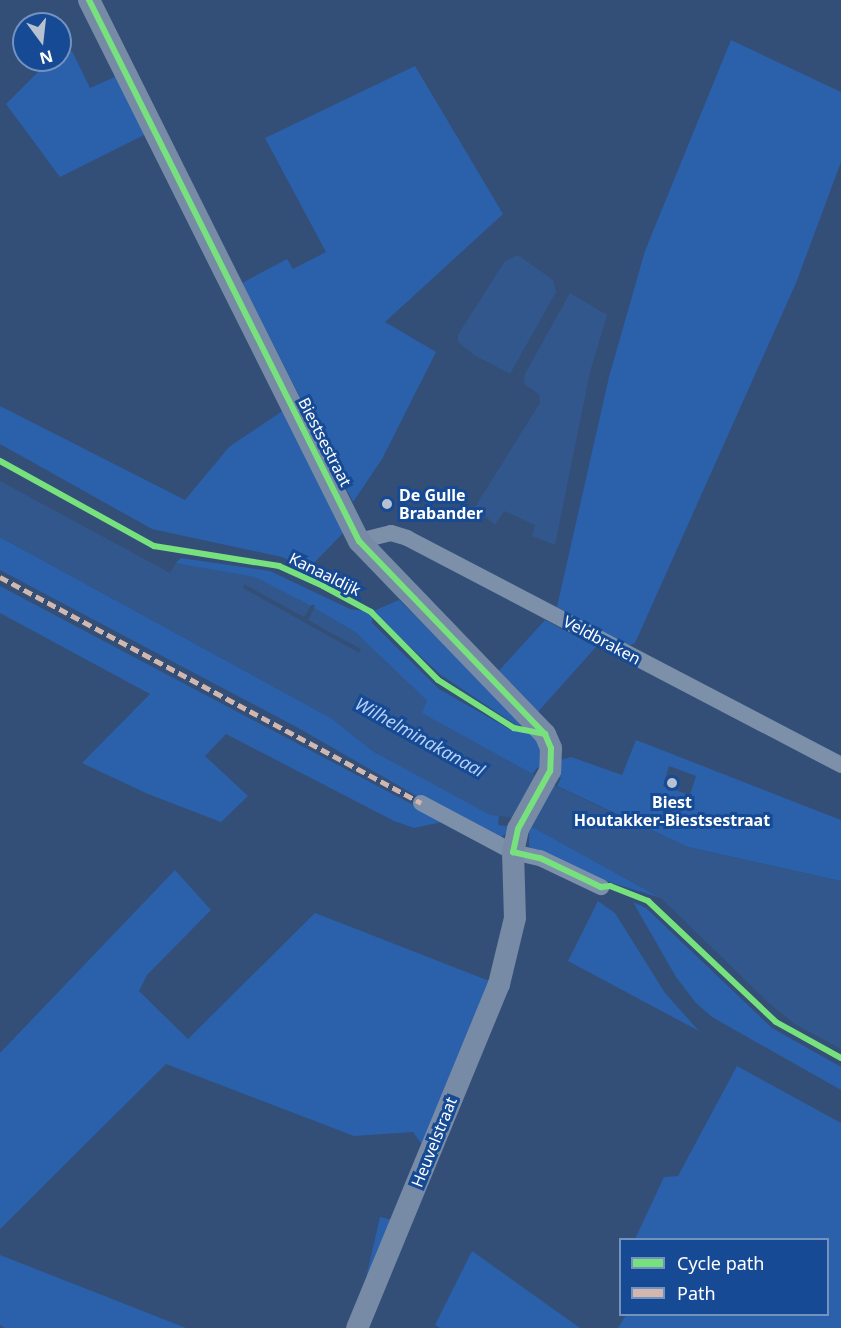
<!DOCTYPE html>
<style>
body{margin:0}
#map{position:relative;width:841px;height:1328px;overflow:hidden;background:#334f77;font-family:"Noto Sans",sans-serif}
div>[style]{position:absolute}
.green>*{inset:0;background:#2b60ab;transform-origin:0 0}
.water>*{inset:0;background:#32578d}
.pier>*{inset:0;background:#334f77}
.street>*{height:16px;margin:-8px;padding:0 8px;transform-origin:8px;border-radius:8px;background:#7c90aa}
.secondary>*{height:22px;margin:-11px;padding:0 11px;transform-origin:11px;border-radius:11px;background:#778aa6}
.quiet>*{height:4.5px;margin-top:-2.25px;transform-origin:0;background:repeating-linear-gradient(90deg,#d1b7ad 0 9px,transparent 0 13.5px)}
.cycleway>*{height:6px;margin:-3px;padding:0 3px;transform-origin:3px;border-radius:3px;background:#77e17e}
.dots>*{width:16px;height:16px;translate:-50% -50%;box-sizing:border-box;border:3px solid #164a94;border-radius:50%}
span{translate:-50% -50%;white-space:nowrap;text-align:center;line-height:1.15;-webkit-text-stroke:6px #164a94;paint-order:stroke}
.street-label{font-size:16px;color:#fff}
.poi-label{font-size:16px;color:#fff;font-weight:700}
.left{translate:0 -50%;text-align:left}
.water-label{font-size:18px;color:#b3d0f8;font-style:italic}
.legend{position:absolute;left:619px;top:1238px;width:210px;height:78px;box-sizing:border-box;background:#164a94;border:2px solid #7392bf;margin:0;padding:8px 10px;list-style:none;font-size:18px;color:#fff}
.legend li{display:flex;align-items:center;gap:12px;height:30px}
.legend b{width:30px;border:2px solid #7392bf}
.north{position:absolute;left:12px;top:12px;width:60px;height:60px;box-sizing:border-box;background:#164a94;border:2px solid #7392bf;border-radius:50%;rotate:165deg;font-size:16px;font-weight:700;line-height:24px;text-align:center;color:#fff}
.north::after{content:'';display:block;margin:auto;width:21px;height:27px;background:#b8c1cf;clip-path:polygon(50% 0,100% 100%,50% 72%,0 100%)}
</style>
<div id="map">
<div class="green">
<div style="clip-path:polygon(731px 40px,841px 92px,841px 162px,796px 283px,635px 643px,628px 646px,557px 607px,609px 377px,645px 251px)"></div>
<div style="clip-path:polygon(72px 51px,90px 88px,117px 76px,146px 134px,60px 177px,6px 104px,42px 68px)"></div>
<div style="clip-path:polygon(415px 66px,503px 214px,385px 322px,436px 352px,382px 459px,353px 502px,242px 283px,287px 259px,293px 269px,326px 252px,265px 138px)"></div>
<div style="clip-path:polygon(0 406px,185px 500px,229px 447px,284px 410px,346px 530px,307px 570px,282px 557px,152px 529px,0 444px)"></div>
<div style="clip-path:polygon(0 537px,331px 718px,374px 752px,499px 816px,498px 825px,514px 827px,500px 838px,481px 833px,300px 729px,0 570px)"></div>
<div style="clip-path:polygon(181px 558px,270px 571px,350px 609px,371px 612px,399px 600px,526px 725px,516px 725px,441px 675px,372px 612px,372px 623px,439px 689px,511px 730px,537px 733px,544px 769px,537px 768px,532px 774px,421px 713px,427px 701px,355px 632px,300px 600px,176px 563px)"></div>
<div style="clip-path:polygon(0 586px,436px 817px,442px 822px,414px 828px,394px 821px,226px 734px,205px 756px,248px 796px,221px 822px,148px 794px,82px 763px,150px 694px,0 613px)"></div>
<div style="clip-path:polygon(545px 620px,596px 647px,536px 714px,495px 675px)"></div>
<div style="clip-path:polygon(evenodd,636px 740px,841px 820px,841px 881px,688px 847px,557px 786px,561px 778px,555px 773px,561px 760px,571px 757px,622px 775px,636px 740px,669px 766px,696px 776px,690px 795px,663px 786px,669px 766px)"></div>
<div style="clip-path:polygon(529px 825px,661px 898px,593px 877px,529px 847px)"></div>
<div style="clip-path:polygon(175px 870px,211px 910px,147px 975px,139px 991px,188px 1039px,315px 913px,492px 982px,423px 1146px,413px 1132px,354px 1136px,166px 1064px,0 1229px,0 1053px)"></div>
<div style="clip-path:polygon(598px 901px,615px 913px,665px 993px,699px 1031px,568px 961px)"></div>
<div style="clip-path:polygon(633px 902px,646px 908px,772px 1028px,841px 1067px,841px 1090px,712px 1017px,696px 1003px,676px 977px)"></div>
<div style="clip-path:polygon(737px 1066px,841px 1123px,841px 1328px,618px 1328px,626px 1315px,828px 1314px,828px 1240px,635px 1239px,664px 1177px,678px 1176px)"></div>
<div style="left:380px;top:1217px;width:13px;height:119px;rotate:13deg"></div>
<div style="clip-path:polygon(472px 1251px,580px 1328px,440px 1328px,435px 1325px)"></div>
<div style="clip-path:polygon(0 1255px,186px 1328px,5px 1328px,0 1325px)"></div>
</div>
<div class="water">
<div style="clip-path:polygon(518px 255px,553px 280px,556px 292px,510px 374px,474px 355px,458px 342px,458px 335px,505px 261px)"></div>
<div style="clip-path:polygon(570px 293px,607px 315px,590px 372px,555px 545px,532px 536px,535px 525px,504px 511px,495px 525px,475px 507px,540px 403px,539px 394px,524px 384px,525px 374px)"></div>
<div style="clip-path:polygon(0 481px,170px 573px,176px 563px,255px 577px,300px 600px,355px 632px,427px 701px,422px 713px,551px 784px,688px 847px,841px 881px,841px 1049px,795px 1024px,769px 1003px,661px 898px,516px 818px,490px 815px,374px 752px,331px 718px,0 537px)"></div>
</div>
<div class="pier">
<div style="clip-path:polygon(244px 584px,304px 617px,312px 604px,315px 606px,308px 620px,361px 649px,359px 653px,243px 588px)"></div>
</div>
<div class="street">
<div style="left:359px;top:541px;width:33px;rotate:-14deg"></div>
<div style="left:391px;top:533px;width:17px;rotate:17deg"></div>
<div style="left:407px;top:538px;width:490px;rotate:27.6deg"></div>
<div style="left:421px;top:803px;width:104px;rotate:28deg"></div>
<div style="left:513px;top:852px;width:28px;rotate:13deg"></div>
<div style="left:540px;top:858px;width:68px;rotate:25.4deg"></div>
</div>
<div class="secondary">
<div style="left:89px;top:0;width:605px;rotate:63.48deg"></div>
<div style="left:359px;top:541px;width:268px;rotate:46.1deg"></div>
<div style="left:545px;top:734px;width:15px;rotate:67deg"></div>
<div style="left:551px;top:748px;width:23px;rotate:92deg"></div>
<div style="left:550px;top:771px;width:66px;rotate:118.9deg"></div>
<div style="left:518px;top:829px;width:24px;rotate:102deg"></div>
<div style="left:513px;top:852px;width:66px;rotate:88.3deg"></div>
<div style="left:515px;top:918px;width:68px;rotate:103.6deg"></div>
<div style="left:499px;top:984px;width:372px;rotate:112.4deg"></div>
</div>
<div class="quiet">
<div style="left:0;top:577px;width:478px;rotate:28.2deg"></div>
</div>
<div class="cycleway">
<div style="left:89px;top:0;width:605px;rotate:63.48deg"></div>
<div style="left:359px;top:541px;width:268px;rotate:46.1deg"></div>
<div style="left:545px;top:734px;width:15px;rotate:67deg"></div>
<div style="left:551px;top:748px;width:23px;rotate:92deg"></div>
<div style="left:550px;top:771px;width:66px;rotate:118.9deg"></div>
<div style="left:518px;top:829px;width:24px;rotate:102deg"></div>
<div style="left:513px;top:852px;width:28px;rotate:13deg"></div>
<div style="left:540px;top:858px;width:68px;rotate:25.4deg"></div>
<div style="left:601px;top:887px;width:9px;rotate:-6deg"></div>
<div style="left:610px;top:886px;width:41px;rotate:21.5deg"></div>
<div style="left:648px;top:901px;width:176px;rotate:43.4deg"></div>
<div style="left:776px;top:1022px;width:74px;rotate:29deg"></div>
<div style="left:0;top:461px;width:176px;rotate:28.9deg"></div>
<div style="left:154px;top:546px;width:127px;rotate:9.1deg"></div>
<div style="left:279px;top:566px;width:48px;rotate:24.4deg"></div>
<div style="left:323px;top:586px;width:55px;rotate:28.4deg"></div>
<div style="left:371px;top:612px;width:95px;rotate:45.4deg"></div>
<div style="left:438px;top:680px;width:90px;rotate:32.3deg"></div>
<div style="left:514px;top:728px;width:32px;rotate:11deg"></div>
</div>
<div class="dots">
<div style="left:387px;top:504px;background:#b8c1cf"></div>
<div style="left:672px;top:783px;background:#b8c1cf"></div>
</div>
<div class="street-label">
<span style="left:325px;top:442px;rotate:63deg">Biestsestraat</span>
<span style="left:325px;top:574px;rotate:26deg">Kanaaldijk</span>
<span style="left:602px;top:640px;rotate:28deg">Veldbraken</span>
<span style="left:434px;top:1142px;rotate:-68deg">Heuvelstraat</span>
</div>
<div class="poi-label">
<span class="left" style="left:399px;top:504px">De Gulle<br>Brabander</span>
<span style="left:672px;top:811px">Biest<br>Houtakker-Biestsestraat</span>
</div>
<div class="water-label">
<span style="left:420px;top:737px;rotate:29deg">Wilhelminakanaal</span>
</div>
<ul class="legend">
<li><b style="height:8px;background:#77e17e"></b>Cycle path</li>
<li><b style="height:8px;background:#d1b7ad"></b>Path</li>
</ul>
<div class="north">N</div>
</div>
